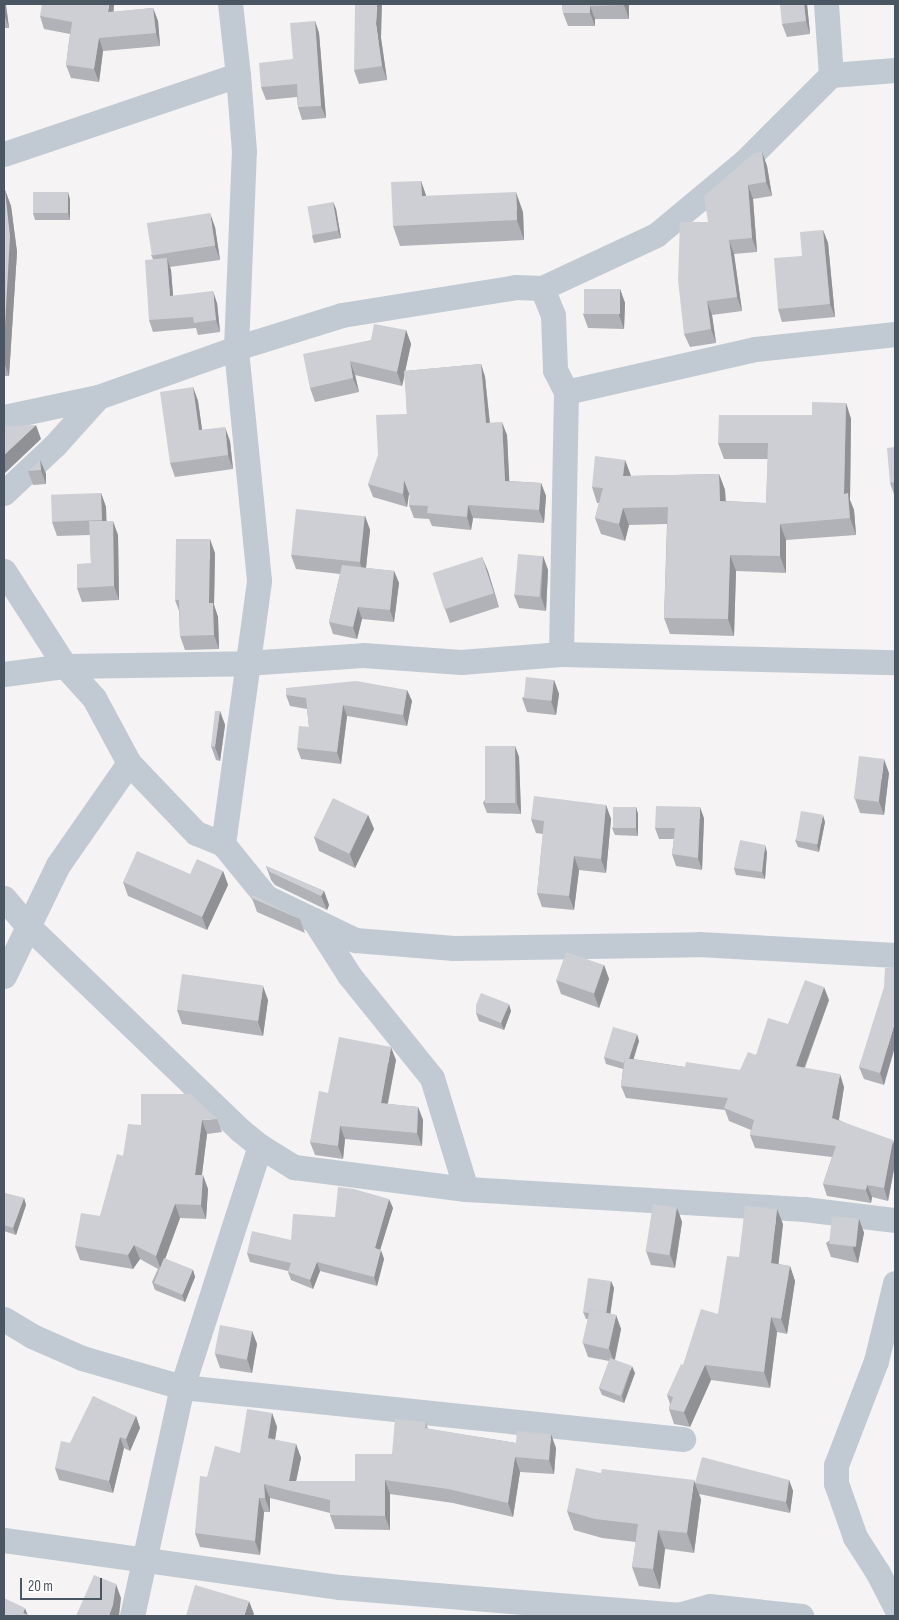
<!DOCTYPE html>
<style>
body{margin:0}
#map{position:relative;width:899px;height:1620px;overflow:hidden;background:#f5f3f3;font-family:"Sofia Sans Condensed",sans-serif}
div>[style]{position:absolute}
.street>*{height:25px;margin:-12.5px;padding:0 12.5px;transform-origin:12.5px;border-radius:12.5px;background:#c1cad2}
.wall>*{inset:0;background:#b0b2b7}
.shaded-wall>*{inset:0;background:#909195}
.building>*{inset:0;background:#cdcfd5;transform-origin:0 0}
span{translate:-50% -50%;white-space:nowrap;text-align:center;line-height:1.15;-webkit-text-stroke:4px #fff;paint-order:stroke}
.frame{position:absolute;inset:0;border:5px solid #4a5661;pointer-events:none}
.scale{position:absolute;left:20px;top:1578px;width:82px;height:22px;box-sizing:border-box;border:2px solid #4a5661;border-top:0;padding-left:6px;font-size:15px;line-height:18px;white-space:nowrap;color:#4a5661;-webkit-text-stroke:4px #fff;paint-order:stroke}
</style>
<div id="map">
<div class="street">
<div style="left:826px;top:4px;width:71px;rotate:86deg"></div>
<div style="left:4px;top:154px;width:247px;rotate:-18.7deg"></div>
<div style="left:542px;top:288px;width:29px;rotate:68deg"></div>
<div style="left:553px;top:315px;width:55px;rotate:87.9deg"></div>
<div style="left:555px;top:370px;width:25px;rotate:63deg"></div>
<div style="left:566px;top:392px;width:262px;rotate:91.1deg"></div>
<div style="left:566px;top:392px;width:194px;rotate:-12.8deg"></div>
<div style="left:755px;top:349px;width:141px;rotate:-6.1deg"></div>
<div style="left:4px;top:417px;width:96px;rotate:-12deg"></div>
<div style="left:98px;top:397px;width:146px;rotate:-19.5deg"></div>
<div style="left:236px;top:348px;width:111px;rotate:-17.3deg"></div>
<div style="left:342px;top:315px;width:176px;rotate:-9.1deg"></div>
<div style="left:516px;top:287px;width:26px;rotate:2deg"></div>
<div style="left:542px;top:288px;width:126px;rotate:-24.9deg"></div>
<div style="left:656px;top:235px;width:114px;rotate:-39.7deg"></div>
<div style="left:744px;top:162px;width:123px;rotate:-45deg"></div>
<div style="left:831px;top:75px;width:64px;rotate:-4.5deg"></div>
<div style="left:4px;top:493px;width:70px;rotate:-43.3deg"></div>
<div style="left:55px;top:445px;width:64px;rotate:-48.1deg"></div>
<div style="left:4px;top:571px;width:113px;rotate:57.3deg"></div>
<div style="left:65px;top:666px;width:43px;rotate:47.8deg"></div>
<div style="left:94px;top:698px;width:74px;rotate:61.7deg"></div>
<div style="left:129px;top:763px;width:97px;rotate:46.3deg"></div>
<div style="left:196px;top:833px;width:29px;rotate:22deg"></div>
<div style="left:223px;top:844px;width:68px;rotate:50.9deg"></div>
<div style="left:266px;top:897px;width:99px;rotate:25.8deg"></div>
<div style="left:355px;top:940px;width:99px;rotate:4.6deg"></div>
<div style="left:454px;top:948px;width:245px;rotate:-0.9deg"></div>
<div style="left:699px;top:944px;width:196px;rotate:3.2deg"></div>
<div style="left:4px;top:674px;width:62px;rotate:-7.5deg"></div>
<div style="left:65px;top:666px;width:182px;rotate:-0.9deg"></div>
<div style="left:247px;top:663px;width:116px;rotate:-3.9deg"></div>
<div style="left:363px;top:655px;width:98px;rotate:4.1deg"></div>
<div style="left:461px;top:662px;width:100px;rotate:-4.6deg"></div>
<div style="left:561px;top:654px;width:334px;rotate:1.4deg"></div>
<div style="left:223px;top:844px;width:266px;rotate:-82.2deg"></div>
<div style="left:259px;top:580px;width:233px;rotate:-95.7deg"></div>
<div style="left:236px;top:348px;width:197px;rotate:-87.7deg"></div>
<div style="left:244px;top:151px;width:76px;rotate:-94.5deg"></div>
<div style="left:238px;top:75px;width:71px;rotate:-96.4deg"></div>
<div style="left:4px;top:898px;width:35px;rotate:50deg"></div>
<div style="left:27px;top:925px;width:296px;rotate:43.9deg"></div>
<div style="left:240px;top:1130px;width:26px;rotate:39deg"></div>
<div style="left:260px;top:1146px;width:40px;rotate:32deg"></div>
<div style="left:294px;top:1167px;width:173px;rotate:7.3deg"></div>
<div style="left:466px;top:1189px;width:339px;rotate:3.4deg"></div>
<div style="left:804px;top:1209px;width:92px;rotate:6.9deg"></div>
<div style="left:314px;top:920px;width:65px;rotate:57.5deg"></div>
<div style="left:349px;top:975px;width:132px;rotate:51.1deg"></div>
<div style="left:432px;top:1078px;width:116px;rotate:73deg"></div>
<div style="left:4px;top:976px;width:123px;rotate:-64.1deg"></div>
<div style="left:58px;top:865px;width:124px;rotate:-55.2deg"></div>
<div style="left:895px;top:1283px;width:80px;rotate:103.7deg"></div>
<div style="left:876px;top:1361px;width:111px;rotate:111deg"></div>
<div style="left:836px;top:1465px;width:18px;rotate:90deg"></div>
<div style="left:836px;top:1483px;width:57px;rotate:70.6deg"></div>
<div style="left:855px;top:1537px;width:43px;rotate:57.4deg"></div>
<div style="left:878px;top:1573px;width:38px;rotate:63deg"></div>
<div style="left:4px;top:1319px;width:33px;rotate:31deg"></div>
<div style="left:32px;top:1336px;width:55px;rotate:23.7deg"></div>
<div style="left:82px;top:1358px;width:104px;rotate:16.2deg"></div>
<div style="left:182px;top:1387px;width:504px;rotate:5.93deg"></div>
<div style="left:4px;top:1540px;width:339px;rotate:8deg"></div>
<div style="left:340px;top:1587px;width:339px;rotate:4.7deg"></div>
<div style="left:678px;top:1615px;width:32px;rotate:-16deg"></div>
<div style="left:709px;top:1606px;width:93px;rotate:6.2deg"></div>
<div style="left:132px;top:1616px;width:234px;rotate:-77.7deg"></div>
<div style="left:182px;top:1387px;width:253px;rotate:-72.1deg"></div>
</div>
<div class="wall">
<div style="clip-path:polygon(4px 4px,6px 5px,9px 28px,4px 28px)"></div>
<div style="clip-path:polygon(562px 4px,629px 4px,629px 19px,595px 19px,595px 26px,568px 26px,563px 13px)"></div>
<div style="clip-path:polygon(807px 4px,810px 34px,787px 37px,782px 24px)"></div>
<div style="clip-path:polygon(153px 8px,158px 21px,160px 46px,103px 51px,99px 82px,71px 78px,66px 65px,70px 34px,44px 29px,40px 16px,114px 12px)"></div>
<div style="clip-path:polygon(315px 21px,319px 33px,326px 118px,302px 120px,298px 107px,297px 97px,266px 100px,261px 87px,293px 59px)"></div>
<div style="clip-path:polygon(381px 38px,387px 80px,359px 84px,354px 70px)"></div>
<div style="clip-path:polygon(762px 152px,767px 166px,772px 196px,753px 199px,757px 252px,734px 254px,742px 311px,712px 315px,716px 343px,690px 347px,684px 334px,708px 222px)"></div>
<div style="clip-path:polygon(421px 181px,426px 196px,523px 212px,524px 240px,400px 246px,393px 226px)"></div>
<div style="clip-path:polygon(4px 190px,5px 190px,11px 206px,17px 252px,9px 376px,4px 376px)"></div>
<div style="clip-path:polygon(70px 199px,70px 220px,35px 220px,33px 213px)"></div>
<div style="clip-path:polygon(333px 202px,336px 209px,341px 238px,314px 243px,312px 236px)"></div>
<div style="clip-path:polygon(215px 227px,220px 260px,170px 267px,171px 270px,173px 296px,217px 303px,220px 332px,198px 335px,196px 328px,153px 332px,149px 320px,153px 259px,151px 255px)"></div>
<div style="clip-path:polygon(823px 230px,828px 243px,835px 317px,782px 322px,778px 309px,802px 256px)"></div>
<div style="clip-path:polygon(620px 289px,625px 303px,624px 329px,588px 328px,583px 314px)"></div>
<div style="clip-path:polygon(406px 330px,411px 344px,405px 371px,481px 364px,485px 377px,490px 423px,507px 435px,509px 481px,541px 483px,546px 496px,544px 523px,473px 518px,471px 530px,432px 526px,429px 519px,414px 518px,409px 505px,410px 496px,409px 494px,407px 507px,373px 497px,368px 484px,407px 414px,405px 374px,402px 386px,355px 375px,359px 392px,315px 402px,310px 388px,371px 340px)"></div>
<div style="clip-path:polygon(193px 387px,198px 401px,202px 430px,230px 441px,233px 469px,175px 477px,170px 463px)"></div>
<div style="clip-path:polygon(846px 403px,851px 419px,850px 500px,854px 510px,856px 535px,786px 540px,786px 573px,736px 571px,734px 636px,670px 634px,664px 618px,667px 524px,629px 525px,625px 541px,601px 534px,595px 518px,599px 503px,597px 503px,592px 487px,625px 460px,631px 476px,719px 474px,725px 490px,726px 501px,766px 503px,768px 459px,724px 459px,718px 443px,812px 415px)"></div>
<div style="clip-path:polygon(895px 447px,895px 497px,890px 483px)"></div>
<div style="clip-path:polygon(40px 460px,46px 474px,46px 484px,33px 485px,28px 471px)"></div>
<div style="clip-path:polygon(101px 493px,106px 507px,106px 521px,118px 535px,119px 600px,82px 602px,77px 588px,91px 563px,90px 535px,57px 536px,52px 522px)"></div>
<div style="clip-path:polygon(365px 516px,370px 530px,366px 568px,394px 571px,399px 583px,394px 622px,362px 619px,357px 639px,333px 634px,329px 622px,340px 574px,296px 569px,291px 555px)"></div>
<div style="clip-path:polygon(215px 553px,214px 605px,218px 617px,219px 649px,185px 650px,180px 636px,179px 611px,175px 600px)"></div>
<div style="clip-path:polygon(543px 556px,548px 570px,546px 611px,519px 608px,514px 595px)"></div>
<div style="clip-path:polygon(482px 557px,499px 607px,450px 623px,445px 609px)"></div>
<div style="clip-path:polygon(554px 680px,559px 694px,556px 715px,527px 712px,522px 698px)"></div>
<div style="clip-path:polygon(407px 690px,412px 701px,407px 726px,347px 716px,341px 764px,301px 759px,297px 748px,309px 727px,307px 709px,290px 706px,286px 695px)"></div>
<div style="clip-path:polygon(220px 711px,225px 725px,220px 761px,216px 760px,211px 746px)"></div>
<div style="clip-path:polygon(515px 746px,519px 757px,521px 814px,487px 813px,483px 803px)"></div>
<div style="clip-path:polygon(889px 773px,884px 815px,860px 813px,855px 799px)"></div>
<div style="clip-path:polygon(606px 805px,611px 819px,606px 873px,579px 870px,574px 910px,542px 907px,537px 893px,543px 834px,536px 833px,531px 819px)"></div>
<div style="clip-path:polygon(636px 807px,638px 814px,638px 836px,615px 835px,612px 828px)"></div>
<div style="clip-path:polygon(368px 815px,374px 829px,355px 868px,319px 851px,314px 837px)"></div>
<div style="clip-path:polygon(704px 818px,702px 870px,676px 866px,672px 854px,674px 839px,659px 839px,655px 828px)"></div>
<div style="clip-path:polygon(825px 822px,819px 852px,798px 847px,795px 840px)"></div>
<div style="clip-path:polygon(767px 852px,765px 879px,736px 875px,734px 868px)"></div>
<div style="clip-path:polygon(266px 866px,324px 891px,329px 905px,327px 910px,275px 885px,271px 880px)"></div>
<div style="clip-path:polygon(223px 871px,228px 885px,207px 930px,128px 896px,123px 882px)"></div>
<div style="clip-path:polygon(252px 898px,300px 919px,305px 933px,257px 912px)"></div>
<div style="clip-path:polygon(604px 965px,609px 979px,599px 1008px,561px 994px,556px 980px)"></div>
<div style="clip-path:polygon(895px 968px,884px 1085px,864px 1079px,859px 1067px)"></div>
<div style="clip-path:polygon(268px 1000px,263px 1036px,182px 1024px,177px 1010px)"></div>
<div style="clip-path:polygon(829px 1000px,805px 1068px,844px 1087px,839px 1120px,895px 1147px,895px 1164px,888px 1201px,872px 1197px,871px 1203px,827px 1196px,823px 1184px,832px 1157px,755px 1148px,750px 1135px,751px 1130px,729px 1121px,725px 1110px,626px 1098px,621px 1086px,623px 1069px,606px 1064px,604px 1057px,639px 1041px,633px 1059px,685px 1067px,740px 1070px,788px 1024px)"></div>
<div style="clip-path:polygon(511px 1011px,504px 1030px,479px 1021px,476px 1013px)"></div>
<div style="clip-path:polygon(396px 1060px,388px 1104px,418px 1107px,423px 1120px,422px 1146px,345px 1139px,343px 1159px,315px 1155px,310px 1142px,328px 1093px)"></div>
<div style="clip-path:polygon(217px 1119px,222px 1132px,207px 1134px,202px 1175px,208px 1189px,206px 1219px,180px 1218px,165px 1259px,193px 1270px,195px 1277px,185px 1302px,155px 1290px,152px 1282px,158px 1269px,140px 1259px,133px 1269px,80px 1260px,75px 1246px,100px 1216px,123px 1156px,141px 1125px)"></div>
<div style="clip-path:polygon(4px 1193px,24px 1198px,26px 1205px,16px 1235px,4px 1231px)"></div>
<div style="clip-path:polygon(393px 1208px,380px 1250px,384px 1259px,377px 1286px,320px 1271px,313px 1289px,291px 1280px,288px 1272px,288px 1271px,250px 1262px,247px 1253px,291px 1240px,335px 1217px)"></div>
<div style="clip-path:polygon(677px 1208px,682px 1222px,675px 1268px,651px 1265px,646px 1251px)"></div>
<div style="clip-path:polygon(859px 1219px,864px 1233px,858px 1263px,831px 1257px,826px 1243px)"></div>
<div style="clip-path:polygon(783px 1224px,778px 1264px,790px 1266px,795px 1281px,787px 1334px,777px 1332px,770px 1388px,711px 1380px,690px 1427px,674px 1424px,669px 1409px,670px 1404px,667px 1395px,683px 1365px,718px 1314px,739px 1257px)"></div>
<div style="clip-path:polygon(611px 1281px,614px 1288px,610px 1314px,616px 1315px,621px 1329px,615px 1360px,635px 1373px,624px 1403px,602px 1395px,599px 1388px,609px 1361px,588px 1357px,583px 1343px,588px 1319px,586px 1319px,583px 1312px)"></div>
<div style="clip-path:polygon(252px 1331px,257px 1344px,252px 1373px,220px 1368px,215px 1354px)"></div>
<div style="clip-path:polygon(272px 1413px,277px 1427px,275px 1440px,296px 1444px,301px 1458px,296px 1481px,355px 1481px,392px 1454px,426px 1422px,428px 1429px,516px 1443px,556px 1448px,554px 1474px,520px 1472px,513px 1517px,453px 1503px,390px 1494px,390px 1530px,335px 1529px,330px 1515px,330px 1513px,270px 1498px,270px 1512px,264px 1512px,260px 1555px,200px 1547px,195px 1533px,207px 1477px,240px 1453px)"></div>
<div style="clip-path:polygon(136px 1416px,140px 1428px,130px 1451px,124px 1448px,113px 1493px,59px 1480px,55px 1468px,70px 1443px)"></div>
<div style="clip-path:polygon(789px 1480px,793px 1491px,790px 1513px,699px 1494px,695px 1483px)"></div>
<div style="clip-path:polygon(701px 1499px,694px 1553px,665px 1549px,660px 1589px,639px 1586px,632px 1567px,636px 1542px,602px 1538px,574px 1530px,567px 1511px)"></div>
</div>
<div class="shaded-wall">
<div style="clip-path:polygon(4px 4px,5px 4px,6px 5px,9px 28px,4px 14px)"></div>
<div style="clip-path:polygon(109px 4px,114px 4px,113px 25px,108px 12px)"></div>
<div style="clip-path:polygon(377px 4px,382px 4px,381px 38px,387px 80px,382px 66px,376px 24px)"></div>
<div style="clip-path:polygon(624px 4px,629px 4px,629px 19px,624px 5px)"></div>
<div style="clip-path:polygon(804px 4px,807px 4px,810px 34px,806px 21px)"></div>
<div style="clip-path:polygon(590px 6px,595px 19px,595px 26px,590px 13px)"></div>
<div style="clip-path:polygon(153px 8px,158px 21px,160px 46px,156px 33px)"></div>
<div style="clip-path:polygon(315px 21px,319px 33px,326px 118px,321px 106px)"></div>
<div style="clip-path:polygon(99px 38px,103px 51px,99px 82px,94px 69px)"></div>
<div style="clip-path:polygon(762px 152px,767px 166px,772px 196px,766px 182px)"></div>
<div style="clip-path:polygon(421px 181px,428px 201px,422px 196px)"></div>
<div style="clip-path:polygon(748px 185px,753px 199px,757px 252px,752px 238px)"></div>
<div style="clip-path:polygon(5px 190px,11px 206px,17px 252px,9px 376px,4px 362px)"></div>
<div style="clip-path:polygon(68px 192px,70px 199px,70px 220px,68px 213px)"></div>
<div style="clip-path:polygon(516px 192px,523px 212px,524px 240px,517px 220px)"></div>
<div style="clip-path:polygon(333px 202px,336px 209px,341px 238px,338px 231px)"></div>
<div style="clip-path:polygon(210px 213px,215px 227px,220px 260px,215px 246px)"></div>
<div style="clip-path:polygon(823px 230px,828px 243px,835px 317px,830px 304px)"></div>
<div style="clip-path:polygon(729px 240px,734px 254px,742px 311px,737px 297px)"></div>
<div style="clip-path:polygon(167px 258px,171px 270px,174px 308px,170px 296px)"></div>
<div style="clip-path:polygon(620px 289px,625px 303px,624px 329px,619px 315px)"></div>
<div style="clip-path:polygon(213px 291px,217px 303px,220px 332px,216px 320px)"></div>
<div style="clip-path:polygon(707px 301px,712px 315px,716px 343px,711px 329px)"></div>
<div style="clip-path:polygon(406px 330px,411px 344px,402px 386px,397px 372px)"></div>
<div style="clip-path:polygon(350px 361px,355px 375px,359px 392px,353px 378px)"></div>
<div style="clip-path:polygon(481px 364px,485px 377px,491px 436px,486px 423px)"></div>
<div style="clip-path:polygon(193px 387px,198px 401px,204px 444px,199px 430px)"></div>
<div style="clip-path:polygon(846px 403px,851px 419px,850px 500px,854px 510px,856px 535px,850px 518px,844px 494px)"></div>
<div style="clip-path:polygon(502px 422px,507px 435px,510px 494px,505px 481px)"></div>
<div style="clip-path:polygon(36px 425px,41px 439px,4px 474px,4px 455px)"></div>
<div style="clip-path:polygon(225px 427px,230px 441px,233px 469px,228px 455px)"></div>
<div style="clip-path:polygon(40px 460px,46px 474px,46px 484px,41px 470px)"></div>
<div style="clip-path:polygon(625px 460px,631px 476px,623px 476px)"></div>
<div style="clip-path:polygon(719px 474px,725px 490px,726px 518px,720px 501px)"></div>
<div style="clip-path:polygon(404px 480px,409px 493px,407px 507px,403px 494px)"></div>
<div style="clip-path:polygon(541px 483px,546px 496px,544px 523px,539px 510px)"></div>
<div style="clip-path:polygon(101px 493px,106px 507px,107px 534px,102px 520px)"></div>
<div style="clip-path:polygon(468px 505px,473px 518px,471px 530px,467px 517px)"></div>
<div style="clip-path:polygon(623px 508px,629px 525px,625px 541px,619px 524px)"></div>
<div style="clip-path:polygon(365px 516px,370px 530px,365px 577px,360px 563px)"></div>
<div style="clip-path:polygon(113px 521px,118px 535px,119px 600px,114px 586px)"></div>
<div style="clip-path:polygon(780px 524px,786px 540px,786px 573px,780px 556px)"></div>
<div style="clip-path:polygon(210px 539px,215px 553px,214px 605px,218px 617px,219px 649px,214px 635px,209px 603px)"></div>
<div style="clip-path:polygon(730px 555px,736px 571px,734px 636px,728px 619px)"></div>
<div style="clip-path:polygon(543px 556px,548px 570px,546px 611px,541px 597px)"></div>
<div style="clip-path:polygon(482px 557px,488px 571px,499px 607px,494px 593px)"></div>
<div style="clip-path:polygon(394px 571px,399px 583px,394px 622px,390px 610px)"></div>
<div style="clip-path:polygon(358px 607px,362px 619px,357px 639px,353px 627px)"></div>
<div style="clip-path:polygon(554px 680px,559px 694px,556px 715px,551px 701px)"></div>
<div style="clip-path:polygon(407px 690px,412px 701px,407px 726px,403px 715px)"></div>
<div style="clip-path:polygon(343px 705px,347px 716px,341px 764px,337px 752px)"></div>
<div style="clip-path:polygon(220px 711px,225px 725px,220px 761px,215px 747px)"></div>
<div style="clip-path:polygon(515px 746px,519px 757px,521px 814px,517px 804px)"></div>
<div style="clip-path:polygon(884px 759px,889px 773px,884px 815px,879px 801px)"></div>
<div style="clip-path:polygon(606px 805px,611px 819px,606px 873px,601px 859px)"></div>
<div style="clip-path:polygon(636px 807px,638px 814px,638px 836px,636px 829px)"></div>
<div style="clip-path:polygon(700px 807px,704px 818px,702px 870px,698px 858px)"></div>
<div style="clip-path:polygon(368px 815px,374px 829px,355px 868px,350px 854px)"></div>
<div style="clip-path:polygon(823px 815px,825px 822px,819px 852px,817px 845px)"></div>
<div style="clip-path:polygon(765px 845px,767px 852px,765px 879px,762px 872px)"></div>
<div style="clip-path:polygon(574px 856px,579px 870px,574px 910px,569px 896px)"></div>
<div style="clip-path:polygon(223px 871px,228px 885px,207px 930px,202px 917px)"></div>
<div style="clip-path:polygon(324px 891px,329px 905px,327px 910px,321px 896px)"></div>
<div style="clip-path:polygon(604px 965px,609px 979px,599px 1008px,594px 994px)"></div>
<div style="clip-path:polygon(263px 986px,268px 1000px,263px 1036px,258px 1022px)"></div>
<div style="clip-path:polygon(824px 987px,829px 1000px,800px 1079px,796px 1066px)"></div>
<div style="clip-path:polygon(509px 1004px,511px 1011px,504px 1030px,501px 1023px)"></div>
<div style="clip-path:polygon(895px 1022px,895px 1047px,884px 1085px,880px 1073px)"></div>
<div style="clip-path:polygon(637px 1034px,639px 1041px,630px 1071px,627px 1064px)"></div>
<div style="clip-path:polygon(391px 1047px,396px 1060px,385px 1116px,381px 1103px)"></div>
<div style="clip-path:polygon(840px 1074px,844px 1087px,837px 1131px,832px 1118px)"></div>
<div style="clip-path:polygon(418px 1107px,423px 1120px,422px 1146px,417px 1133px)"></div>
<div style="clip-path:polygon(202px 1120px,207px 1134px,200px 1189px,195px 1175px)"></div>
<div style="clip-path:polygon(340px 1126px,345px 1139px,343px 1159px,338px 1146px)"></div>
<div style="clip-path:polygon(893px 1140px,895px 1147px,895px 1164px,888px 1201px,884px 1188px)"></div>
<div style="clip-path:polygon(203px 1175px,208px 1189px,206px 1219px,201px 1205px)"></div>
<div style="clip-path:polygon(867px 1185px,872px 1197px,871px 1203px,866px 1190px)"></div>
<div style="clip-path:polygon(24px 1198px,26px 1205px,16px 1235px,13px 1228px)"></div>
<div style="clip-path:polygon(389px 1199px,393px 1208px,378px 1257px,375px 1248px)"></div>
<div style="clip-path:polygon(175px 1204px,180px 1218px,161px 1270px,156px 1256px)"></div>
<div style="clip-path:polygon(677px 1208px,682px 1222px,675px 1268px,670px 1254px)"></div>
<div style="clip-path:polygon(777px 1209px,783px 1224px,777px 1278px,771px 1263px)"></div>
<div style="clip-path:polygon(859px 1219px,864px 1233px,858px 1263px,853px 1249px)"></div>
<div style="clip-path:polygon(134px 1245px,140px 1259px,133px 1269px,128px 1255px)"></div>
<div style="clip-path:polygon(381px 1250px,384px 1259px,377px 1286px,374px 1277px)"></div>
<div style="clip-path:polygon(317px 1262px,320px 1271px,313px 1289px,310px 1280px)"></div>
<div style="clip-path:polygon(790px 1266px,795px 1281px,787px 1334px,781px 1319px)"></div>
<div style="clip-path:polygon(193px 1270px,195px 1277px,185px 1302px,182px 1295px)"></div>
<div style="clip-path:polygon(611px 1281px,614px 1288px,609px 1323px,606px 1315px)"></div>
<div style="clip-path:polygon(616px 1315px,621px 1329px,614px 1362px,609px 1348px)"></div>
<div style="clip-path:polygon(771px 1317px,777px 1332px,770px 1388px,764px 1372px)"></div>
<div style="clip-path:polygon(252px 1331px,257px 1344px,252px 1373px,247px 1359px)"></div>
<div style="clip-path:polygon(705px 1365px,711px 1380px,690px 1427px,684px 1412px)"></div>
<div style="clip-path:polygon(632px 1366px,635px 1373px,624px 1403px,622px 1396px)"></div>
<div style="clip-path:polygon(272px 1413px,277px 1427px,273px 1452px,268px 1438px)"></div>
<div style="clip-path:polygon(136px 1416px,140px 1428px,130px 1451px,126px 1439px)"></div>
<div style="clip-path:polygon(551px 1434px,556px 1448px,554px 1474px,549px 1460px)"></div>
<div style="clip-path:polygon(120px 1437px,124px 1448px,113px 1493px,109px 1481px)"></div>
<div style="clip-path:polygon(296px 1444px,301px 1458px,294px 1491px,289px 1481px)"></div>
<div style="clip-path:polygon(515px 1457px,520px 1472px,513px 1517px,508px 1503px)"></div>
<div style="clip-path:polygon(385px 1480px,390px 1494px,390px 1530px,385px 1516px)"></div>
<div style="clip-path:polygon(694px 1480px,701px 1499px,694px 1553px,687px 1533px)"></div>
<div style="clip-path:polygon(789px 1480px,793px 1491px,790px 1513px,786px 1502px)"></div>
<div style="clip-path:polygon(264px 1484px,270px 1498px,270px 1512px,265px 1498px)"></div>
<div style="clip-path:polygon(259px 1498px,264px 1512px,260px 1555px,255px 1541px)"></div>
<div style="clip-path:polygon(658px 1530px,665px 1549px,660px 1589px,653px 1569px)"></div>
<div style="clip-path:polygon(116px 1584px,121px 1598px,119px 1616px,109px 1616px)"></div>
<div style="clip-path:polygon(249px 1601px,254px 1614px,253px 1616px,244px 1616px)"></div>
<div style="clip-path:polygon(25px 1608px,28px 1616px,23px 1613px)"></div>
</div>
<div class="building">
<div style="clip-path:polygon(42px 4px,109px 4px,108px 12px,153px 8px,156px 33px,99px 38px,94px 69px,66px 65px,72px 22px,40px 16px)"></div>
<div style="clip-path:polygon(355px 4px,377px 4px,376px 24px,382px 66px,354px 70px)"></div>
<div style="clip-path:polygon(562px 4px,624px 4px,624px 5px,590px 6px,590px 13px,563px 13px)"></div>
<div style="clip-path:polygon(780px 4px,804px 4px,806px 21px,782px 24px)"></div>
<div style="clip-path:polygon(315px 21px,321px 106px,298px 107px,297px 84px,261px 87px,259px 63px,293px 59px,290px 23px)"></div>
<div style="clip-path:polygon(762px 152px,766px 182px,748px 185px,752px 238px,729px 240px,737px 297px,707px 301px,711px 329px,684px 334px,678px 280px,680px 222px,708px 222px,704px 196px,754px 153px)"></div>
<div style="clip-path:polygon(421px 181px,422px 196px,516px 192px,517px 220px,393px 226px,391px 182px)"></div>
<div style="clip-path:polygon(4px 190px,5px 190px,10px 236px,4px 344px)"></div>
<div style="left:33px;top:192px;width:35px;height:21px"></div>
<div style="left:333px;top:202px;width:29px;height:26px;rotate:80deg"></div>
<div style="left:210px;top:213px;width:33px;height:64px;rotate:81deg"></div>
<div style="clip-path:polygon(823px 230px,830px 304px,778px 309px,774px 258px,802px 256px,800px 232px)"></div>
<div style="clip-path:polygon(167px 258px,170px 296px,213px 291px,216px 320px,194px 323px,193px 317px,149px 320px,145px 260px)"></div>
<div style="left:584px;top:289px;width:36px;height:25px"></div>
<div style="clip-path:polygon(374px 324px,406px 330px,397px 372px,350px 361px,353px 378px,310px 388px,303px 354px,371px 340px)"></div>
<div style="clip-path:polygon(481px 364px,486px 423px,502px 422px,505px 481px,541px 483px,539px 510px,468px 505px,467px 517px,427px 513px,428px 506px,409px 505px,410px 496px,404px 480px,403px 494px,368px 484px,378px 455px,376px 415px,407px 414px,404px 371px)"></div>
<div style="clip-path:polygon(193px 387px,199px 430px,225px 427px,228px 455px,170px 463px,160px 392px)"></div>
<div style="clip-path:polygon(812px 402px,846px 403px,844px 494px,848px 493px,850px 518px,780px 524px,780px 556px,730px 555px,728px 619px,664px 618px,668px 507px,623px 508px,619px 524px,595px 518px,603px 488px,592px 487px,595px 456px,625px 460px,623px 476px,719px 474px,720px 501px,766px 503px,768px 443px,718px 443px,719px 415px,812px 415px)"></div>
<div style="clip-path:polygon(36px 425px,4px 455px,4px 426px)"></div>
<div style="clip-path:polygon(895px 447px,895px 482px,890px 483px,887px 448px)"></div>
<div style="clip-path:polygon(40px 460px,41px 470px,28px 471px)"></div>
<div style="left:101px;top:493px;width:27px;height:50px;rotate:88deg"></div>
<div style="left:296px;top:509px;width:69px;height:46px;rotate:6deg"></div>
<div style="clip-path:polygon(89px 521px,113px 521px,114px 586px,77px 588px,77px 564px,91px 563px)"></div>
<div style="clip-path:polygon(176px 539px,210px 539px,209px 603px,213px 603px,214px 635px,180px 636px,179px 600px,175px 600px)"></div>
<div style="left:518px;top:554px;width:25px;height:41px;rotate:5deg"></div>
<div style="left:482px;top:557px;width:38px;height:52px;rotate:72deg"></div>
<div style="clip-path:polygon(342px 565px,394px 571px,390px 610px,358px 607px,353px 627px,329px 622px)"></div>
<div style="left:526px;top:677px;width:28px;height:21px;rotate:6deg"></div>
<div style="clip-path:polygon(356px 681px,407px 690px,403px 715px,343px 705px,337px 752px,297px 748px,299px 726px,309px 727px,306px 698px,286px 695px,286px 688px)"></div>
<div style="clip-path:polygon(215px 711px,220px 711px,215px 747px,211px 746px)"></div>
<div style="left:485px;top:746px;width:30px;height:57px"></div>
<div style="left:859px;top:756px;width:25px;height:43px;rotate:7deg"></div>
<div style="clip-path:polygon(534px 796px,606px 805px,601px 859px,574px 856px,569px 896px,537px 893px,544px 821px,531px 819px)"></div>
<div style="left:333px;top:798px;width:39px;height:43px;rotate:26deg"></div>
<div style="clip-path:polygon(656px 806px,700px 807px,698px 858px,672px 854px,675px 828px,655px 828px)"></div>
<div style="left:613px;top:807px;width:23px;height:21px"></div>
<div style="left:801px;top:811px;width:22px;height:30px;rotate:10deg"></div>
<div style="clip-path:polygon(740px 840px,765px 845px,762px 872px,734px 868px)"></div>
<div style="clip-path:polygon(137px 851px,190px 874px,197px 859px,223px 871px,202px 917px,123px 882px)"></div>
<div style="clip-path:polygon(266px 866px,324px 891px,321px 896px,270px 872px)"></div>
<div style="clip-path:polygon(253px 895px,300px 919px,252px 898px)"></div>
<div style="left:566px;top:952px;width:40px;height:30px;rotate:19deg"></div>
<div style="clip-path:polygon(885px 968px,895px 968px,895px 1022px,880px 1073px,859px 1067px,884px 987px)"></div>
<div style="left:182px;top:974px;width:82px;height:36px;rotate:8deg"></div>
<div style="clip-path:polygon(805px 980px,824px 987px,796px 1066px,840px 1074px,832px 1118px,893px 1140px,884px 1188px,867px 1185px,866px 1190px,823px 1184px,836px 1146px,750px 1135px,754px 1120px,724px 1108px,728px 1098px,621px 1086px,625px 1058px,685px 1067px,686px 1062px,740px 1070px,748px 1052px,756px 1055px,768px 1018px,788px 1024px)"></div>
<div style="clip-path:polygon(481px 993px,509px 1004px,501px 1023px,476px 1013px,476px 1005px)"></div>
<div style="clip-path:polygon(613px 1027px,637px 1034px,629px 1059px,625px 1058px,624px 1063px,604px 1057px)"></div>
<div style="clip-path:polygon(339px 1037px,391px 1047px,381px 1103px,418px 1107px,417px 1133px,340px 1126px,338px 1146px,310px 1142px,319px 1091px,328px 1093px)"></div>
<div style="clip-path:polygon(141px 1094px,191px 1094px,217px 1119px,202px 1120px,195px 1175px,203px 1175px,201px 1205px,175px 1204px,156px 1256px,134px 1245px,128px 1255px,75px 1246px,81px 1213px,100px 1216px,117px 1154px,123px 1156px,128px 1124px,141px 1125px)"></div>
<div style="clip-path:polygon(338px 1187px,354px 1189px,389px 1199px,375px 1248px,381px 1250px,374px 1277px,317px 1262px,310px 1280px,288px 1272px,291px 1263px,247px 1253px,252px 1231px,291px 1240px,293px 1214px,335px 1217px)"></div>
<div style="clip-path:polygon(4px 1193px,24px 1198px,13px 1228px,4px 1225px)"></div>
<div style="left:653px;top:1204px;width:24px;height:48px;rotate:9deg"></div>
<div style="clip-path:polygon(745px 1206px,777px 1209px,771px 1263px,790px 1266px,781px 1319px,771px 1317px,764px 1372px,705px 1365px,684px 1412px,669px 1409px,673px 1397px,667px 1395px,681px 1364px,683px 1365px,701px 1309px,718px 1314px,727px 1256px,739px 1257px)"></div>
<div style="left:832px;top:1216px;width:27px;height:28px;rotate:6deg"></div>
<div style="left:164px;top:1258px;width:31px;height:27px;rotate:22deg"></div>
<div style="clip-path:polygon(588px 1278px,611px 1281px,606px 1313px,590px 1309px,589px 1313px,583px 1312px)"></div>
<div style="left:590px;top:1309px;width:27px;height:35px;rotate:13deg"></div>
<div style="left:220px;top:1325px;width:33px;height:29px;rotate:11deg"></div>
<div style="left:610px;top:1358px;width:23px;height:32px;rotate:20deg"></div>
<div style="clip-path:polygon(93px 1396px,136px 1416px,126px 1439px,120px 1437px,109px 1481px,55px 1468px,61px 1441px,70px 1443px)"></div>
<div style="clip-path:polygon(247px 1409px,272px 1413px,268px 1438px,296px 1444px,289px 1481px,355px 1481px,355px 1454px,392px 1454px,395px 1419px,426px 1422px,425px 1428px,516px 1443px,517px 1431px,551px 1434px,549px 1460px,515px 1457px,508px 1503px,448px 1489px,385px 1480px,385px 1516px,330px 1515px,330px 1500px,287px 1490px,287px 1486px,287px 1490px,264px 1484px,265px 1498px,259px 1498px,255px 1541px,195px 1533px,200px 1476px,207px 1477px,215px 1446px,240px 1453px)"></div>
<div style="clip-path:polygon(702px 1457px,789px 1480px,786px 1502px,695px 1483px)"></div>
<div style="clip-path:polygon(576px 1468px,601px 1473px,602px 1469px,694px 1480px,687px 1533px,658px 1530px,653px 1569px,632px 1567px,638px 1524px,595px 1519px,567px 1511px)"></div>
<div style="clip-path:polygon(94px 1575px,116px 1584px,113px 1605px,109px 1616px,76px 1616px)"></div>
<div style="clip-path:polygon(195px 1585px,249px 1601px,244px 1616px,186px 1616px)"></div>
<div style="clip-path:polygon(4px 1598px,25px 1608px,23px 1613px,32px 1616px,4px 1616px)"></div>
</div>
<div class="frame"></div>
<div class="scale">20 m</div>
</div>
